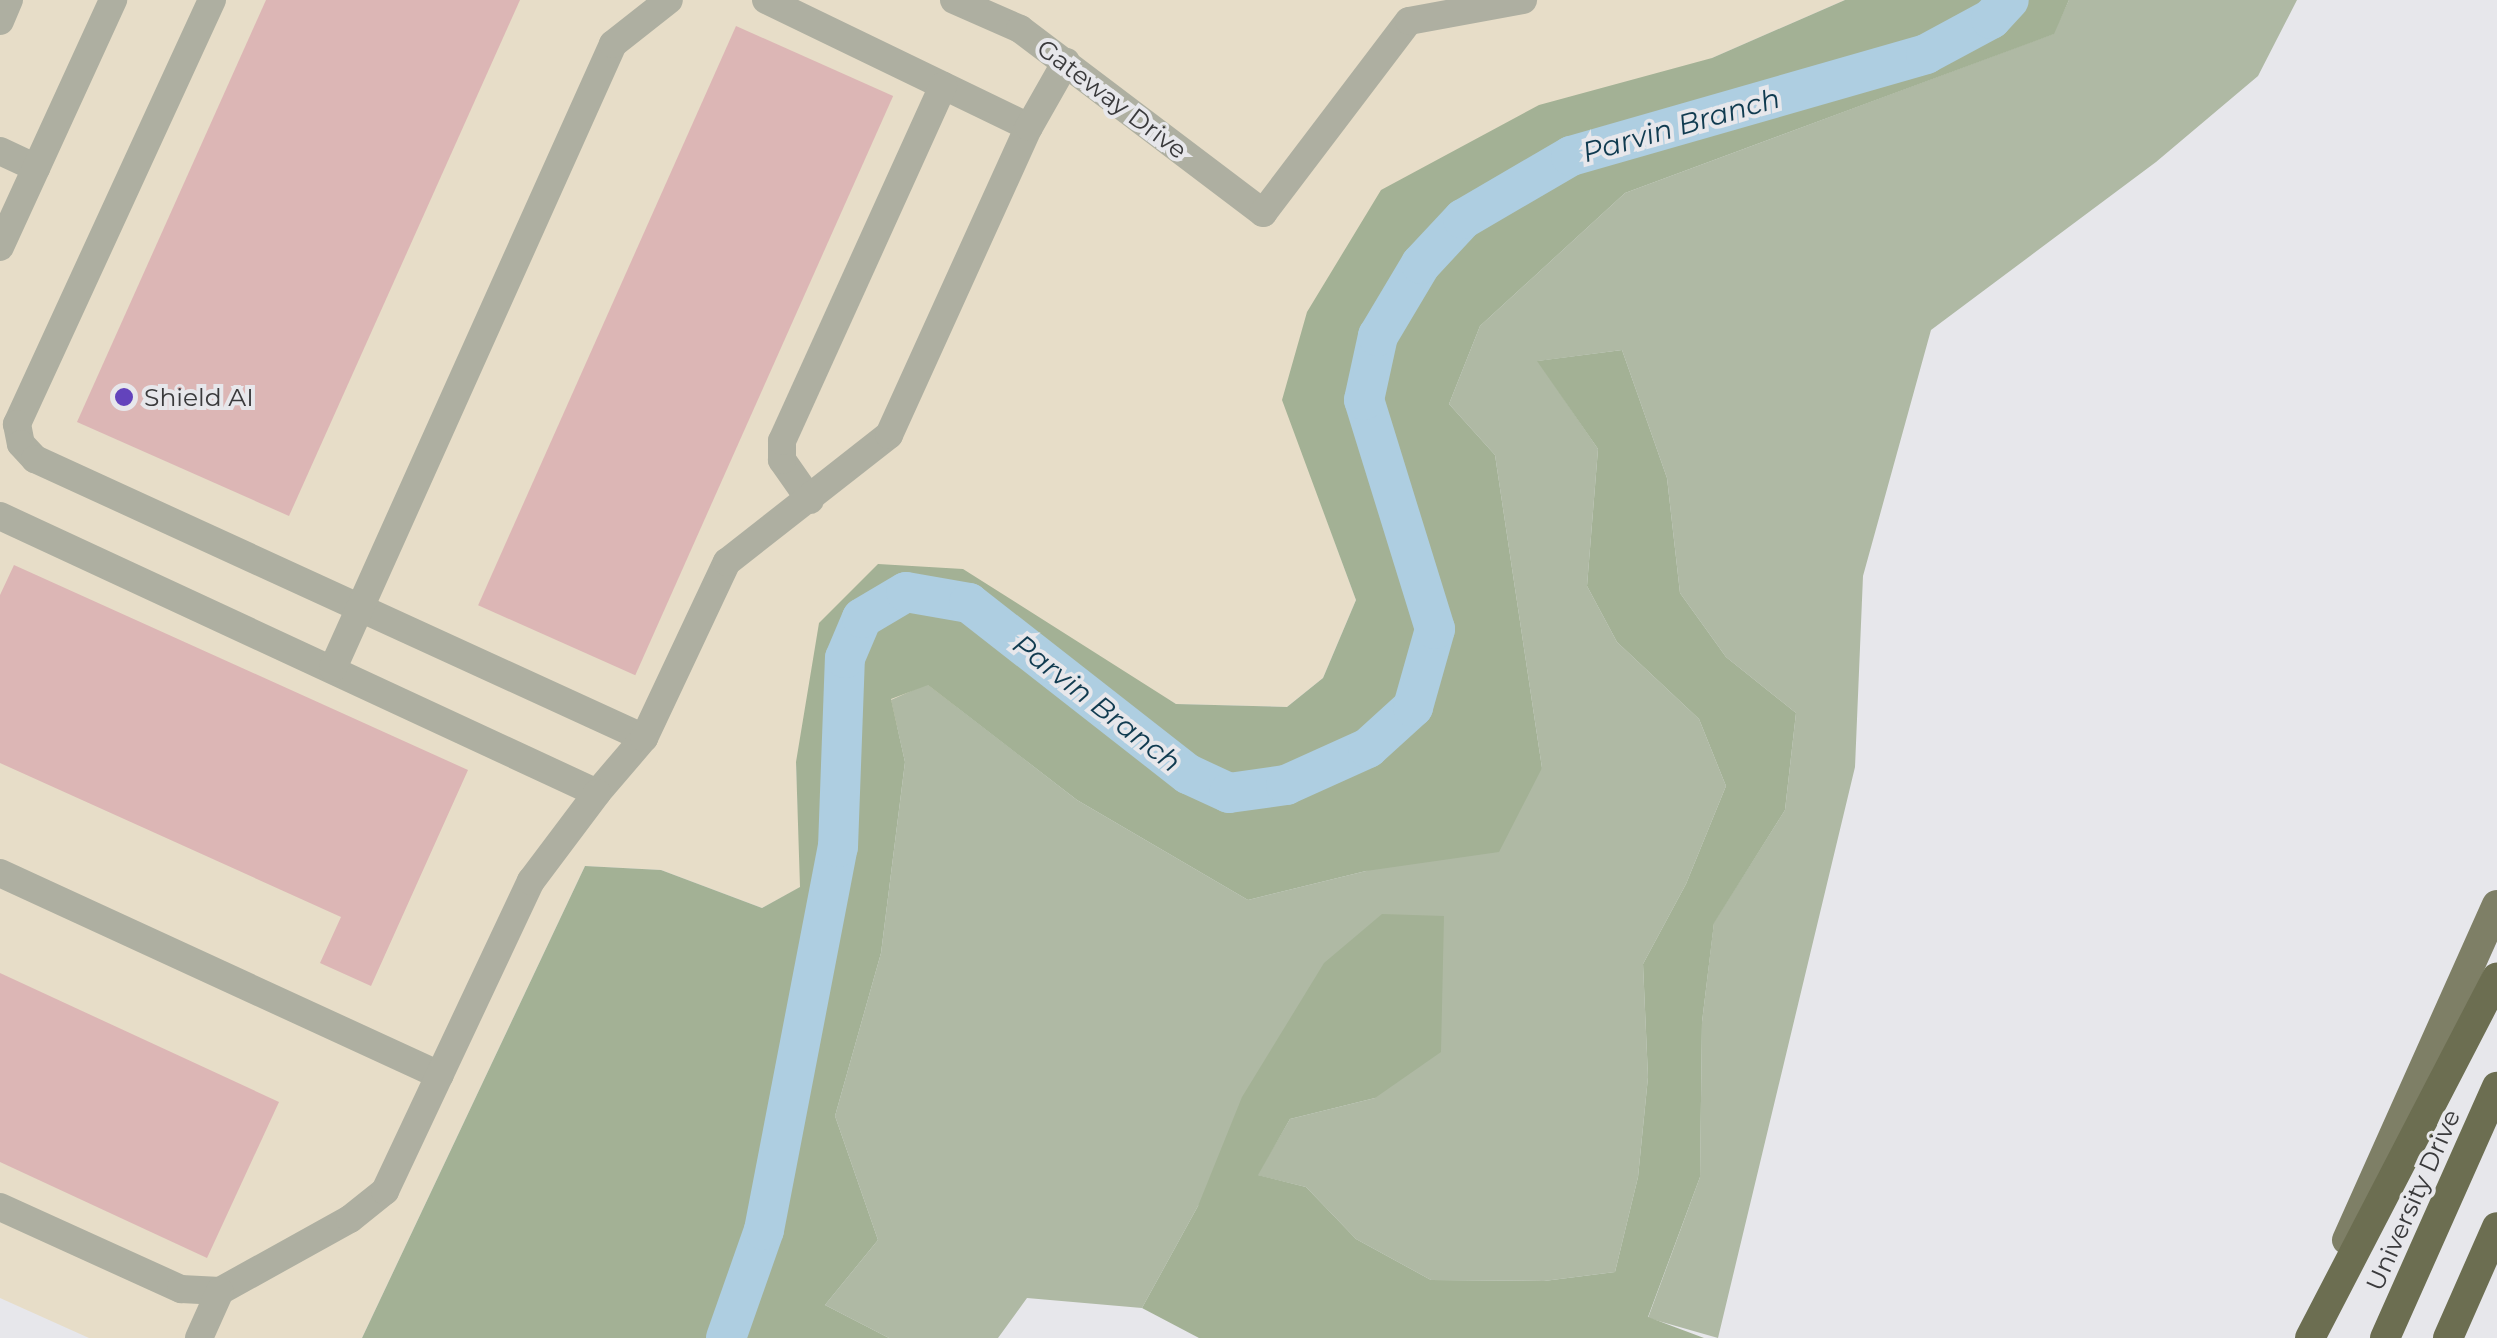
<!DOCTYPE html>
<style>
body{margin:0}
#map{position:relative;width:2497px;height:1338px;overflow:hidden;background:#e7e7eb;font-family:Montserrat,sans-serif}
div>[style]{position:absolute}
.industrial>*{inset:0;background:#e7ddc8}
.green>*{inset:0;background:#afb9a4}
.forest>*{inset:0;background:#a3b195}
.river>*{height:40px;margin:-20px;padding:0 20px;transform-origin:20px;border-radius:20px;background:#aecee1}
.building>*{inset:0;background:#dcb6b5;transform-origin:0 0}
.minor>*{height:28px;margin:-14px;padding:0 14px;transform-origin:14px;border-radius:14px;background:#aeafa1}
.major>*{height:30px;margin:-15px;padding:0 15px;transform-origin:15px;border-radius:15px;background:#7e7f66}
.highway>*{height:30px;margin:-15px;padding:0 15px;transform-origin:15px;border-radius:15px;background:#6c6e51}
.dots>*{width:28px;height:28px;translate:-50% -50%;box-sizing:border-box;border:5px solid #e7e7eb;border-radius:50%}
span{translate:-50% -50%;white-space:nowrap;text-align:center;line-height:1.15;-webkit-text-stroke:8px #e7e7eb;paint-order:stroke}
.street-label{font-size:25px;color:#3a3a3c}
.poi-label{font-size:25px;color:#3a3a3c}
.left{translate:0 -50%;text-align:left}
.water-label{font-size:28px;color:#103b50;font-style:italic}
</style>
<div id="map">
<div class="industrial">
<div style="clip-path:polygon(0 0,1845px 0,1712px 58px,1283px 400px,1356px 600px,1323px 678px,1287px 707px,1176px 704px,1096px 657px,796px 762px,801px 887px,762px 908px,661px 870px,585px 866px,362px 1338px,89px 1338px,0 1298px)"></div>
</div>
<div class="green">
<div style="clip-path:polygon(2069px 0,2297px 0,2258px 76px,2156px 162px,1931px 330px,1863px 576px,1855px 767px,1718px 1338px,1648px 1318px,1700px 1177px,1702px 1022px,1714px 922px,1785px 810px,1796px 713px,1726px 657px,1680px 593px,1667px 478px,1622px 350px,1538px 361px,1598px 449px,1587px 586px,1617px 642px,1699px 719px,1726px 786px,1686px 884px,1643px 964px,1648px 1077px,1638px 1177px,1615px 1272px,1544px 1281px,1431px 1280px,1356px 1239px,1306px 1187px,1257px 1175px,1290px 1119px,1375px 1098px,1444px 916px,1198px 1206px,1142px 1308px,1027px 1298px,998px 1338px,889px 1338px,825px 1305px,878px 1240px,835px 1116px,881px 953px,905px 762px,891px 700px,927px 684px,1077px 800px,1248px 900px,1366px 871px,1542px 768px,1495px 455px,1449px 404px,1480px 326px,1625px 193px,2053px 34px)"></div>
</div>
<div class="forest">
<div style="clip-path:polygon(1845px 0,2069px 0,2054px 34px,1625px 193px,1480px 326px,1449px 404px,1495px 455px,1542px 768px,1499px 852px,1366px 871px,1248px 900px,1077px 800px,928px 685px,891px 699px,905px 762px,881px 953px,835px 1116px,878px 1240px,825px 1305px,889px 1338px,362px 1338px,585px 866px,661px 870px,762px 908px,800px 887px,796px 762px,819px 623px,878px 564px,963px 569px,1176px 704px,1287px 707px,1323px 678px,1356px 600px,1282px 400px,1307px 312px,1381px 190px,1539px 105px,1712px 58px)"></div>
<div style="clip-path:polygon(1622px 350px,1667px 478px,1680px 593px,1726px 657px,1796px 713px,1785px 810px,1714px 923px,1702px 1022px,1700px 1177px,1648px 1317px,1704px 1338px,1199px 1338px,1142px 1308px,1198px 1206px,1242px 1097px,1324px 963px,1382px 914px,1444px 916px,1441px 1052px,1375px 1098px,1290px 1119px,1258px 1175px,1306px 1187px,1356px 1239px,1431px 1280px,1544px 1281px,1615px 1272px,1638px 1177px,1648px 1077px,1643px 964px,1686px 884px,1726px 786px,1699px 719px,1617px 642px,1587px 586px,1598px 449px,1537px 361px)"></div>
</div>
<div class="river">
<div style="left:726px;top:1338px;width:114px;rotate:-70.6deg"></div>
<div style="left:764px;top:1230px;width:390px;rotate:-79.1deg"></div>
<div style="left:838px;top:847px;width:189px;rotate:-87.9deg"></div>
<div style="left:845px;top:658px;width:43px;rotate:-67deg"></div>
<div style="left:862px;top:618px;width:51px;rotate:-30.6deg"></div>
<div style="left:906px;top:592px;width:64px;rotate:9.9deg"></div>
<div style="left:969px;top:603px;width:278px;rotate:38deg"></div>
<div style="left:1188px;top:774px;width:45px;rotate:24.9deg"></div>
<div style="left:1229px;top:793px;width:58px;rotate:-8deg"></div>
<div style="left:1286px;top:785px;width:90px;rotate:-24.3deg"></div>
<div style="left:1368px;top:748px;width:61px;rotate:-42.3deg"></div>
<div style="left:1413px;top:707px;width:81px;rotate:-74.2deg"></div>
<div style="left:1435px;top:629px;width:240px;rotate:-107.2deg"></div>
<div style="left:1364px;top:400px;width:66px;rotate:-77.7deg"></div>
<div style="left:1378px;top:336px;width:84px;rotate:-59.2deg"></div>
<div style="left:1421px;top:264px;width:62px;rotate:-47deg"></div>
<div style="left:1463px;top:219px;width:125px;rotate:-30.3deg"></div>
<div style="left:1571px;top:156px;width:369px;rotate:-16deg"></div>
<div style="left:1926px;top:54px;width:74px;rotate:-28.3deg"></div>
<div style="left:1991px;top:19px;width:26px;rotate:-47deg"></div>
</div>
<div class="building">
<div style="clip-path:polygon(266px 0,520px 0,289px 516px,77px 422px)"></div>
<div style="left:736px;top:26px;width:172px;height:634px;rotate:24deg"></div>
<div style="clip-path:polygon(14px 565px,468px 770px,371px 986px,320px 963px,341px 917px,0 763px,0 595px)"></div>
<div style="clip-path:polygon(0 973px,279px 1102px,207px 1258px,0 1162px)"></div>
</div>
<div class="minor">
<div style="left:212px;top:0;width:467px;rotate:114.7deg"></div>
<div style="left:17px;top:424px;width:20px;rotate:79deg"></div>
<div style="left:21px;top:444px;width:21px;rotate:47deg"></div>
<div style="left:35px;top:459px;width:670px;rotate:24.61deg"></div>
<div style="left:766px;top:0;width:292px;rotate:25.8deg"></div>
<div style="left:954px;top:0;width:72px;rotate:23.7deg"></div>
<div style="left:1020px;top:29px;width:305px;rotate:37.1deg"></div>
<div style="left:1263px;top:213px;width:241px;rotate:-52.8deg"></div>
<div style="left:1409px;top:21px;width:116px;rotate:-10.4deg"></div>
<div style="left:0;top:21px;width:23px;rotate:-67deg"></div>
<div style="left:0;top:151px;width:40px;rotate:25deg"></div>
<div style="left:0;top:247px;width:272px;rotate:-65.4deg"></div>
<div style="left:810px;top:500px;width:49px;rotate:-125deg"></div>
<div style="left:782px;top:460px;width:19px;rotate:-90deg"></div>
<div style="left:782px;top:441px;width:390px;rotate:-65.6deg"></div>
<div style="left:0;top:516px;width:658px;rotate:24.89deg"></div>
<div style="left:597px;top:793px;width:72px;rotate:-49.5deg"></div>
<div style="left:644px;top:738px;width:195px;rotate:-64.8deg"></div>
<div style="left:727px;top:562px;width:206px;rotate:-38.1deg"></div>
<div style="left:889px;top:435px;width:338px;rotate:-65.6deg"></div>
<div style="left:1029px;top:127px;width:75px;rotate:-60.4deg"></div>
<div style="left:333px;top:668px;width:684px;rotate:-65.83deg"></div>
<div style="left:613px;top:44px;width:71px;rotate:-38.2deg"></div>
<div style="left:0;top:873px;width:484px;rotate:24.7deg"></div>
<div style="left:0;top:1207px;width:199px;rotate:24.4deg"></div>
<div style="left:181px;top:1289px;width:39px;rotate:3deg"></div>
<div style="left:220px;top:1291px;width:149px;rotate:-29deg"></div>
<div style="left:350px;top:1219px;width:45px;rotate:-38.7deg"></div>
<div style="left:385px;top:1191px;width:343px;rotate:-64.8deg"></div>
<div style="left:531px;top:881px;width:110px;rotate:-53.1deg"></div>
<div style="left:199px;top:1338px;width:51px;rotate:-65.9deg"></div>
</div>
<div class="major">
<div style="left:2347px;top:1240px;width:367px;rotate:-65.9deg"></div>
</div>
<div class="highway">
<div style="left:2310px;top:1338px;width:406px;rotate:-62.6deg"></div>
<div style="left:2385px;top:1338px;width:275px;rotate:-66deg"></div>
<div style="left:2448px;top:1338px;width:121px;rotate:-66.2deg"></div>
</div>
<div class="dots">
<div style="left:124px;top:397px;background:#6343bc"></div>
</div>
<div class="street-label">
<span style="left:1112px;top:99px;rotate:37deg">Gateway Drive</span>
<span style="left:2413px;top:1200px;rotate:-66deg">University Drive</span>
</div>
<div class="poi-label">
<span class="left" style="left:144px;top:397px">Shield AI</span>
</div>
<div class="water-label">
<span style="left:1681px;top:125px;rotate:-16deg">Parvin Branch</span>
<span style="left:1097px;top:703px;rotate:38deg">Parvin Branch</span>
</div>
</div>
